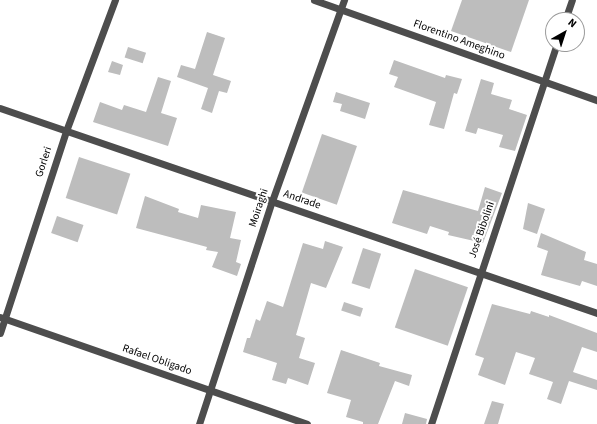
<!DOCTYPE html>
<meta charset="utf-8">
<style>
body{margin:0}
#map{position:relative;width:597px;height:424px;overflow:hidden;background:#fff;font-family:"Source Sans 3",sans-serif}
div>[style]{position:absolute}
.building>*{inset:0;background:#bdbdbd;transform-origin:0 0}
.minor>*{height:7px;margin:-3.5px;padding:0 3.5px;transform-origin:3.5px;border-radius:3.5px;background:#4d4d4d}
span{translate:-50% -50%;white-space:nowrap;text-align:center;line-height:1.15;-webkit-text-stroke:4px #fff;paint-order:stroke}
.street-label{font-size:11px;color:#000}
.north{position:absolute;left:545px;top:12px;width:40px;height:40px;box-sizing:border-box;background:#fff;border:1px solid #999;border-radius:50%;rotate:39deg;font-size:11px;font-weight:700;line-height:16px;text-align:center;color:#000}
.north::after{content:'';display:block;margin:auto;width:14px;height:18px;background:#000;clip-path:polygon(50% 0,100% 100%,50% 72%,0 100%)}
</style>
<div id="map">
<div class="building">
<div style="clip-path:polygon(462px 0,529px 0,511px 52px,451px 31px)"></div>
<div style="clip-path:polygon(207px 32px,225px 38px,213px 75px,231px 81px,227px 93px,219px 91px,212px 113px,201px 109px,208px 88px,177px 77px,181px 65px,195px 69px)"></div>
<div style="left:128px;top:47px;width:19px;height:11px;rotate:18deg"></div>
<div style="clip-path:polygon(394px 60px,445px 78px,446px 75px,462px 79px,457px 94px,454px 93px,444px 129px,429px 125px,436px 102px,394px 87px,398px 77px,389px 74px)"></div>
<div style="clip-path:polygon(112px 61px,123px 65px,120px 75px,108px 72px)"></div>
<div style="clip-path:polygon(158px 77px,171px 81px,161px 113px,177px 118px,168px 146px,93px 122px,100px 102px,122px 110px,124px 105px,146px 112px)"></div>
<div style="clip-path:polygon(481px 79px,494px 83px,491px 94px,512px 100px,509px 109px,527px 115px,515px 151px,499px 147px,503px 135px,478px 128px,476px 134px,465px 131px)"></div>
<div style="clip-path:polygon(336px 92px,370px 103px,365px 119px,340px 111px,342px 104px,333px 102px)"></div>
<div style="left:322px;top:134px;width:37px;height:62px;rotate:19deg"></div>
<div style="left:79px;top:157px;width:54px;height:43px;rotate:18deg"></div>
<div style="clip-path:polygon(485px 187px,502px 193px,483px 243px,448px 235px,449px 232px,430px 226px,427px 234px,392px 223px,403px 190px,478px 211px)"></div>
<div style="clip-path:polygon(145px 196px,179px 209px,178px 212px,198px 218px,201px 205px,236px 212px,230px 238px,241px 240px,236px 262px,241px 264px,237px 276px,212px 267px,218px 252px,206px 250px,207px 247px,136px 228px)"></div>
<div style="clip-path:polygon(528px 203px,545px 209px,537px 234px,523px 229px)"></div>
<div style="left:57px;top:216px;width:28px;height:18px;rotate:19deg"></div>
<div style="clip-path:polygon(541px 233px,586px 252px,584px 260px,597px 264px,597px 286px,582px 281px,580px 286px,541px 275px,548px 251px,537px 247px)"></div>
<div style="clip-path:polygon(325px 241px,343px 247px,326px 288px,311px 283px,296px 335px,305px 338px,299px 358px,315px 363px,308px 385px,288px 378px,286px 384px,272px 380px,277px 363px,243px 352px,247px 338px,250px 338px,256px 319px,260px 321px,267px 301px,283px 307px,303px 243px,323px 249px)"></div>
<div style="left:363px;top:248px;width:19px;height:37px;rotate:18deg"></div>
<div style="left:415px;top:269px;width:56px;height:62px;rotate:19deg"></div>
<div style="left:344px;top:302px;width:20px;height:9px;rotate:18deg"></div>
<div style="clip-path:polygon(492px 304px,530px 314px,531px 311px,549px 317px,549px 315px,597px 333px,597px 352px,582px 347px,573px 372px,597px 380px,597px 390px,569px 381px,561px 404px,547px 399px,553px 382px,529px 374px,535px 358px,516px 352px,505px 385px,478px 375px,484px 358px,475px 355px)"></div>
<div style="clip-path:polygon(341px 350px,380px 363px,379px 366px,412px 375px,409px 386px,395px 381px,378px 424px,363px 424px,363px 422px,346px 417px,351px 400px,327px 393px)"></div>
<div style="clip-path:polygon(492px 401px,504px 404px,498px 424px,484px 424px)"></div>
<div style="clip-path:polygon(405px 413px,427px 419px,426px 424px,402px 424px)"></div>
</div>
<div class="minor">
<div style="left:314px;top:0;width:300px;rotate:19.5deg"></div>
<div style="left:565px;top:20px;width:21px;rotate:-71deg"></div>
<div style="left:0;top:108px;width:631px;rotate:18.95deg"></div>
<div style="left:0;top:317px;width:325px;rotate:19.2deg"></div>
<div style="left:0;top:333px;width:213px;rotate:-71.9deg"></div>
<div style="left:66px;top:131px;width:140px;rotate:-69.5deg"></div>
<div style="left:199px;top:424px;width:235px;rotate:-71.9deg"></div>
<div style="left:272px;top:201px;width:214px;rotate:-70.3deg"></div>
<div style="left:431px;top:424px;width:400px;rotate:-71.7deg"></div>
</div>
<div class="street-label">
<span style="left:459px;top:40px;rotate:20deg">Florentino Ameghino</span>
<span style="left:44px;top:162px;rotate:-72deg">Gorleri</span>
<span style="left:302px;top:200px;rotate:19deg">Andrade</span>
<span style="left:259px;top:208px;rotate:-72deg">Moiraghi</span>
<span style="left:482px;top:230px;rotate:-71deg">José Bibolini</span>
<span style="left:157px;top:360px;rotate:19deg">Rafael Obligado</span>
</div>
<div class="north">N</div>
</div>
